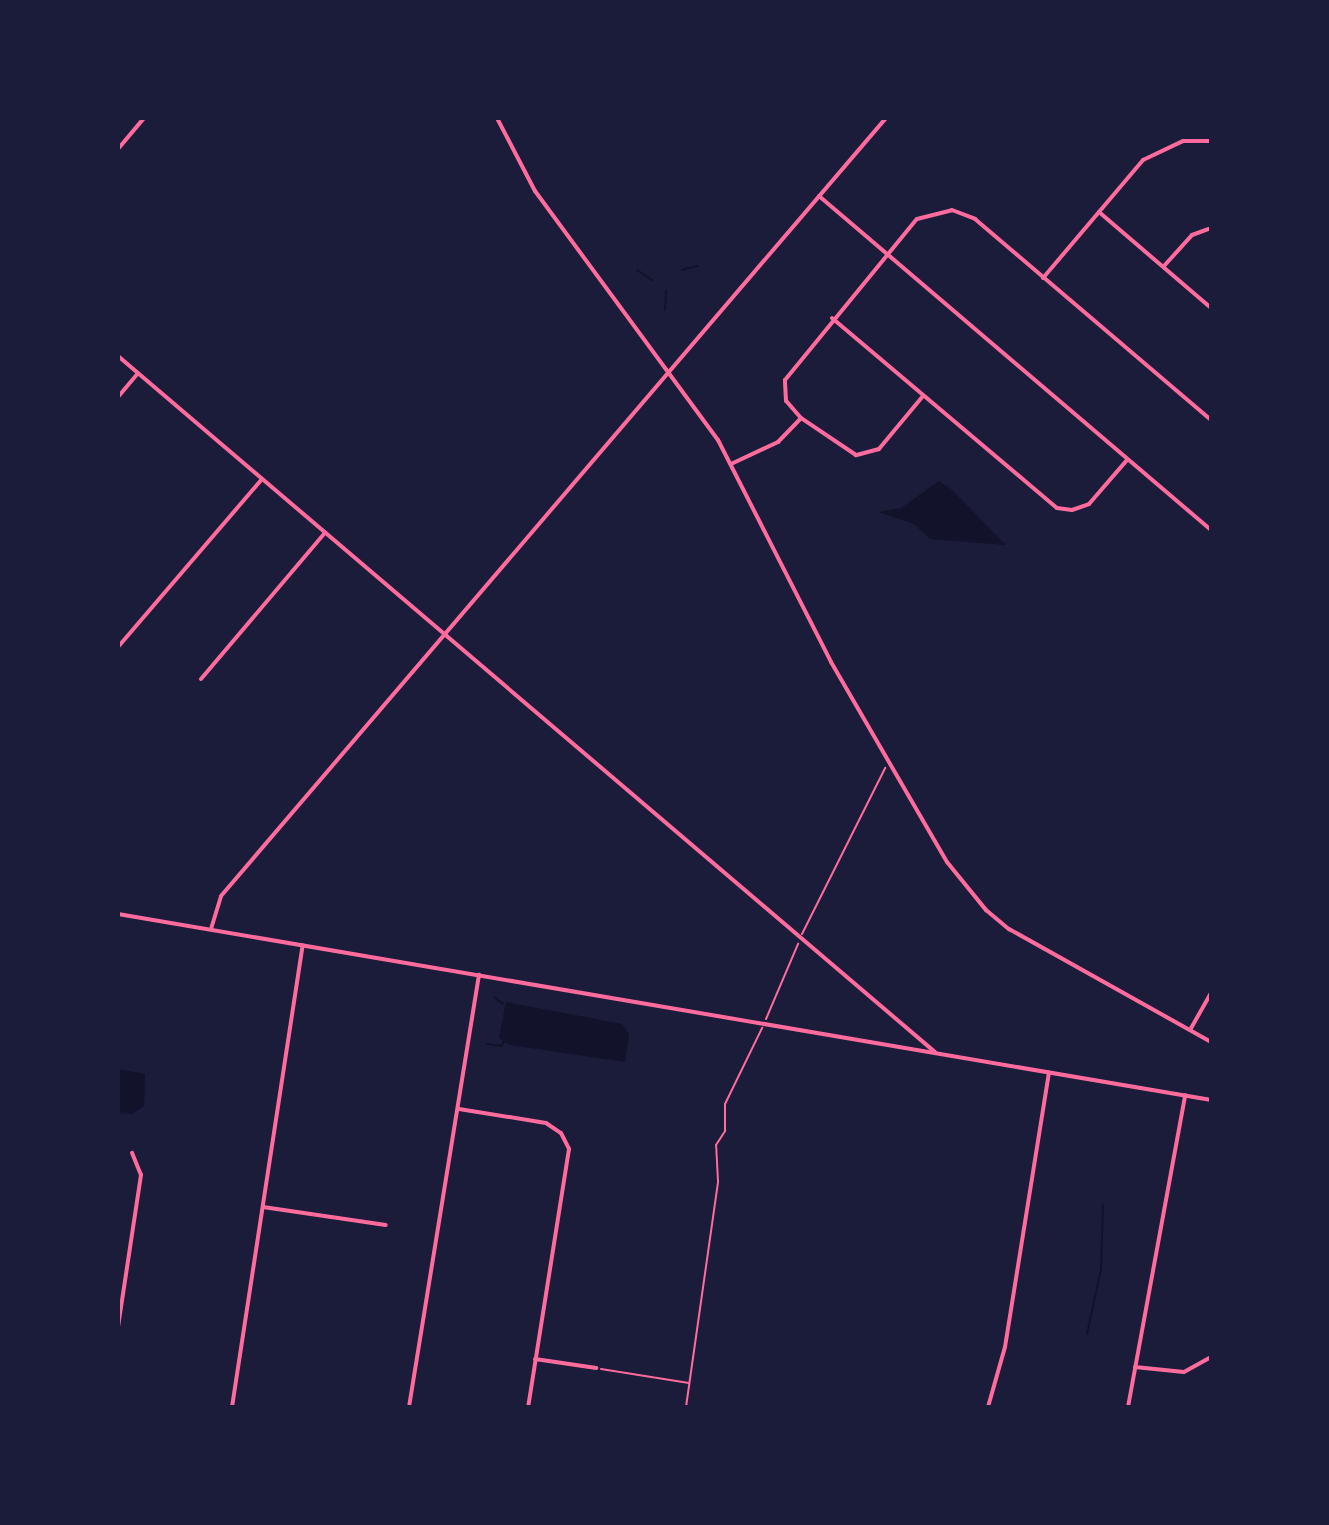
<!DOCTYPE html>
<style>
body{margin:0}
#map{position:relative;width:1329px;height:1525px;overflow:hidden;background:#1b1b3a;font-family:"Roboto Condensed",sans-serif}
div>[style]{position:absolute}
.water>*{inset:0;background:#12122b}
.stream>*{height:2px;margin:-1px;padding:0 1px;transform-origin:1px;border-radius:1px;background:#12122b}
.path>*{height:2px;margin:-1px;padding:0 1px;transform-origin:1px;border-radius:1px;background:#ff6b9d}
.minor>*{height:4px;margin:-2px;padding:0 2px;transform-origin:2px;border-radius:2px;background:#ff6b9d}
span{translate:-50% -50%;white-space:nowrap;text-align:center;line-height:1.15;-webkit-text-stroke:6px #1b1b3a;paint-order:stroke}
.frame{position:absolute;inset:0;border:120px solid #1b1b3a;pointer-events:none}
</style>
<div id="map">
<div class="water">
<div style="clip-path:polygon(939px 481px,951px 489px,1006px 545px,930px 539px,914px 524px,878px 512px,901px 508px)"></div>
<div style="clip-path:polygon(506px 1002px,622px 1024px,629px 1034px,625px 1062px,510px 1045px,499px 1038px)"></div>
<div style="clip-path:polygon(118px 1069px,145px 1074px,144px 1106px,132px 1114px,118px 1113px)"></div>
</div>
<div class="stream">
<div style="left:637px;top:270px;width:18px;rotate:34deg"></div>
<div style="left:682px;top:270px;width:16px;rotate:-15deg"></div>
<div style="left:665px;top:310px;width:20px;rotate:-87deg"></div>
<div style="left:494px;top:997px;width:11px;rotate:38deg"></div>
<div style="left:487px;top:1044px;width:14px;rotate:8deg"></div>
<div style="left:501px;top:1046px;width:7px;rotate:-56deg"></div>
<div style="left:1087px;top:1334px;width:66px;rotate:-77.8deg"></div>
<div style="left:1101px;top:1269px;width:64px;rotate:-88.2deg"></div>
</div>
<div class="path">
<div style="left:802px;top:934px;width:186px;rotate:-63.4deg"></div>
<div style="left:766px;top:1019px;width:82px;rotate:-66.9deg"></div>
<div style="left:601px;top:1369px;width:89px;rotate:9deg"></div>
<div style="left:686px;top:1407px;width:228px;rotate:-81.9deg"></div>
<div style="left:718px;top:1181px;width:36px;rotate:-93deg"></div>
<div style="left:716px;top:1145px;width:17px;rotate:-57deg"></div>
<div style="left:725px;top:1131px;width:27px;rotate:-90deg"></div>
<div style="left:725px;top:1104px;width:85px;rotate:-64deg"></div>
</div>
<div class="minor">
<div style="left:497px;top:118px;width:82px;rotate:62.5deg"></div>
<div style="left:535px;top:191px;width:309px;rotate:53.7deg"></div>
<div style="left:718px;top:440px;width:249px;rotate:63deg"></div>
<div style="left:831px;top:662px;width:231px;rotate:59.9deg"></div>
<div style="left:947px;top:862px;width:62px;rotate:50.9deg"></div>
<div style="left:986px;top:910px;width:30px;rotate:40deg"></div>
<div style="left:1009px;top:929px;width:231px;rotate:29.2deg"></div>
<div style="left:118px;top:149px;width:40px;rotate:-50deg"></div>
<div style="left:819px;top:196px;width:515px;rotate:40.43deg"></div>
<div style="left:1099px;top:212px;width:148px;rotate:40.6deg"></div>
<div style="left:1164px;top:266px;width:42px;rotate:-47.9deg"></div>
<div style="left:1192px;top:235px;width:20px;rotate:-20deg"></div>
<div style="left:1043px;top:278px;width:155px;rotate:-49.7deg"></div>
<div style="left:1143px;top:160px;width:44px;rotate:-25.4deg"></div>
<div style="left:1183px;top:141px;width:28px"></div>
<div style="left:832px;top:318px;width:294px;rotate:40.2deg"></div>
<div style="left:1057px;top:508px;width:15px;rotate:8deg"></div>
<div style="left:1072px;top:510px;width:18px;rotate:-19deg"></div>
<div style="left:1089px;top:504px;width:58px;rotate:-49.2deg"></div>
<div style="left:118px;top:356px;width:1073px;rotate:40.43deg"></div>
<div style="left:923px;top:396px;width:69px;rotate:129.7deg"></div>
<div style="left:879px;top:449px;width:24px;rotate:165deg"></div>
<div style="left:856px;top:455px;width:66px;rotate:-146.1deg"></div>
<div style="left:801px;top:418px;width:23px;rotate:-131deg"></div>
<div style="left:786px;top:401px;width:21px;rotate:-93deg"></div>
<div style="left:785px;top:380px;width:208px;rotate:-50.7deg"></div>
<div style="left:917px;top:219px;width:36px;rotate:-14deg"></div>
<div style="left:952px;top:210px;width:25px;rotate:21deg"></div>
<div style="left:975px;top:219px;width:310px;rotate:40.4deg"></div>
<div style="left:118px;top:397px;width:31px;rotate:-50deg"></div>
<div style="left:731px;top:464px;width:52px;rotate:-25.1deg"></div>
<div style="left:778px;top:442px;width:33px;rotate:-46deg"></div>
<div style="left:118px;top:647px;width:221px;rotate:-49.4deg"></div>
<div style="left:201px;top:679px;width:192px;rotate:-49.7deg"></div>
<div style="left:118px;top:914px;width:1109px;rotate:9.66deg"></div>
<div style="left:211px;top:929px;width:34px;rotate:-73deg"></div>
<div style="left:221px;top:896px;width:1023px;rotate:-49.48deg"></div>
<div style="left:1190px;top:1030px;width:43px;rotate:-60.4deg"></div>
<div style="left:459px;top:1109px;width:88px;rotate:9.1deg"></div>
<div style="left:546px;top:1123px;width:18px;rotate:34deg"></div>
<div style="left:561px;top:1133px;width:18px;rotate:63deg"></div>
<div style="left:569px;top:1149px;width:261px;rotate:99deg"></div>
<div style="left:263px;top:1207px;width:124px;rotate:8.3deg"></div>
<div style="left:118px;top:1327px;width:154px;rotate:-81.4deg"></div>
<div style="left:141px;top:1175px;width:24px;rotate:-112deg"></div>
<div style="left:535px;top:1359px;width:62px;rotate:8.4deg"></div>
<div style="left:1135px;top:1367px;width:49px;rotate:5.8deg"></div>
<div style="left:1184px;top:1372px;width:31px;rotate:-29deg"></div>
<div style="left:232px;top:1407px;width:467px;rotate:-81.3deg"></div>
<div style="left:409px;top:1407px;width:438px;rotate:-80.8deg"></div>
<div style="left:988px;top:1407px;width:62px;rotate:-74.2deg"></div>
<div style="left:1005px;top:1347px;width:278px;rotate:-80.9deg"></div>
<div style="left:1128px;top:1407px;width:317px;rotate:-79.6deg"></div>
</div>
<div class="frame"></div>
</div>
